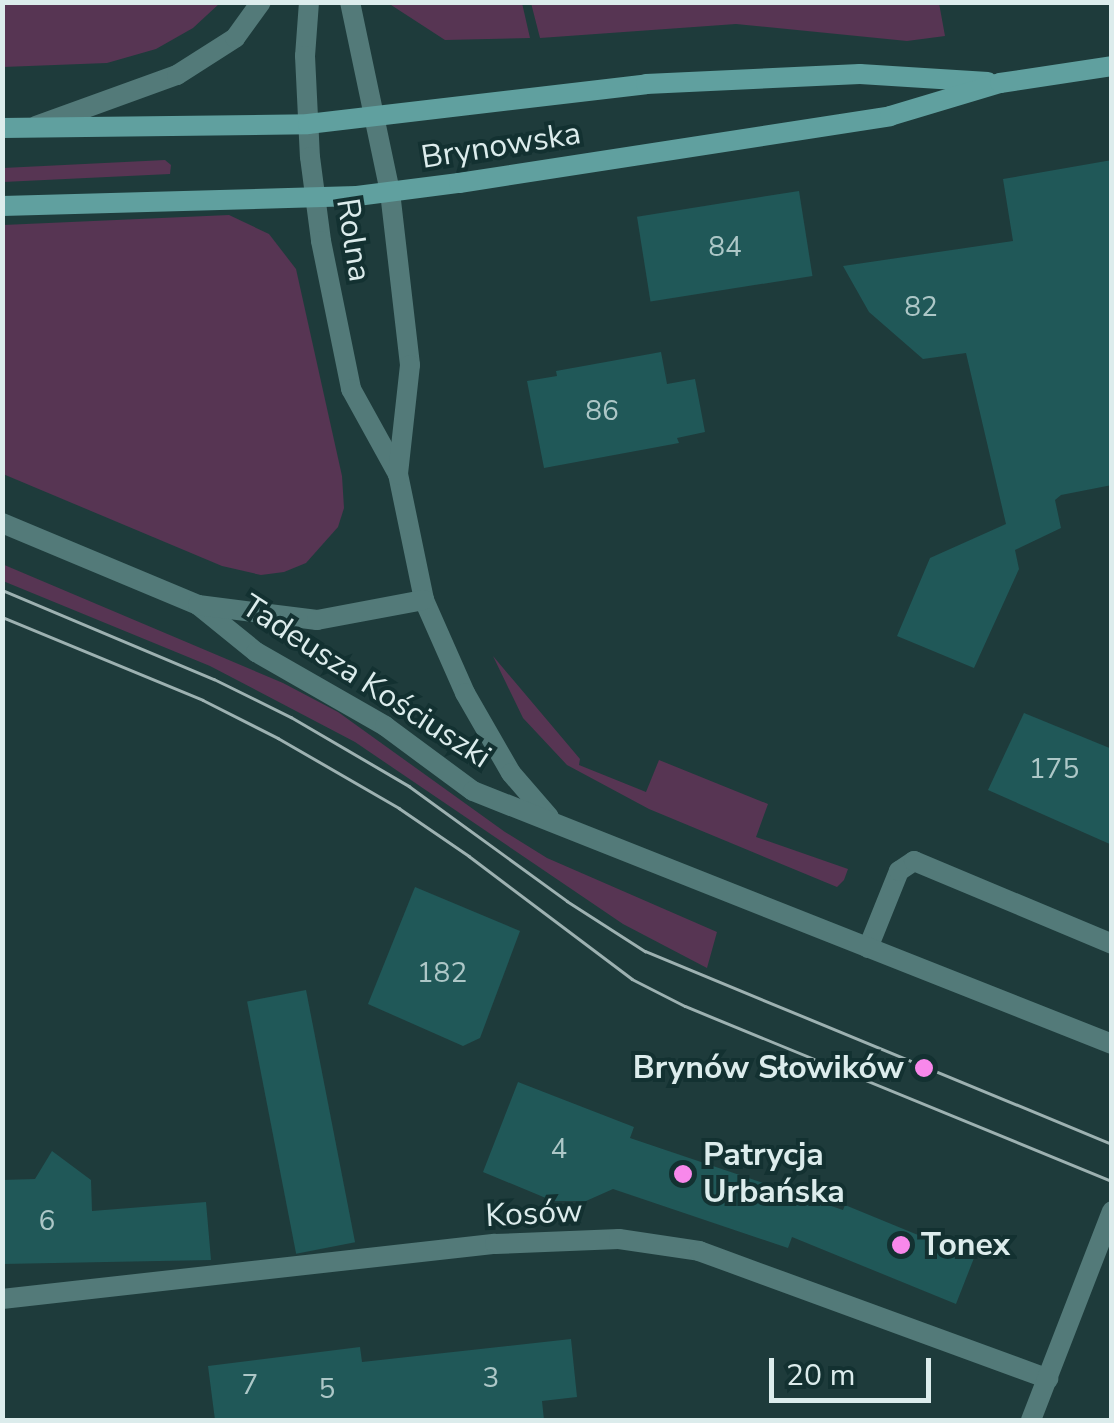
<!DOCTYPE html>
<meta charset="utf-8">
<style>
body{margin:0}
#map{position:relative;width:1114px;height:1423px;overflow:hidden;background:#1e3b3b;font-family:"Nunito Sans",sans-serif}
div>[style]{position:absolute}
.green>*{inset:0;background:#573553}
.building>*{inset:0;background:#205858;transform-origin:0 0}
.minor>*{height:20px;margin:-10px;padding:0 10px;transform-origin:10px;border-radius:10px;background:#537a79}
.tertiary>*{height:20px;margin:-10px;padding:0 10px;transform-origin:10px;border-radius:10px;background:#537a79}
.secondary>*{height:20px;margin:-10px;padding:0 10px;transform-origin:10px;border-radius:10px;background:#60a09f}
.tram>*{height:2.5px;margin:-1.25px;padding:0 1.25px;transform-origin:1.25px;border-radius:1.25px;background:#9db1b1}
.dots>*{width:28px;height:28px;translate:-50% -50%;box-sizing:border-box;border:5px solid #133131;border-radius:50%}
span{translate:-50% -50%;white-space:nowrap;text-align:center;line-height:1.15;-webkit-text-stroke:8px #133131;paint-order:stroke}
.number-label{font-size:28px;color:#adc7c7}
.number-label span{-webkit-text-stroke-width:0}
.street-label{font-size:32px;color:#dcecec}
.poi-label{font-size:32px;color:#dcecec;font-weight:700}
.right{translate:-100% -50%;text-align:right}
.left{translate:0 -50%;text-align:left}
.frame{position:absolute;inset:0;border:5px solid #dcecec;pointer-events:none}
.scale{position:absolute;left:769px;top:1358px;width:162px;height:45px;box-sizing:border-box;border:5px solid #dcecec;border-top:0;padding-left:12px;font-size:30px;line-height:35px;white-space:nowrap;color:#dcecec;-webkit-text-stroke:8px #133131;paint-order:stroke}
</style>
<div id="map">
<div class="green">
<div style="clip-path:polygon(2px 3px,3px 2px,220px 3px,193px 28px,156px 49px,107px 63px,3px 67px)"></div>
<div style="clip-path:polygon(388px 3px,522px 3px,530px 38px,445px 40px)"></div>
<div style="clip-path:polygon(531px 3px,939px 3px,945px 36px,907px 41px,736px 24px,540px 38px)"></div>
<div style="clip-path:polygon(165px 160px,171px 165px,170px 174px,3px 182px,3px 168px)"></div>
<div style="clip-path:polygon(229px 215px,269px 234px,296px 269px,342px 476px,344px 508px,338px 527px,306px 563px,284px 572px,261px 575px,222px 566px,3px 474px,3px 225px)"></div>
<div style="clip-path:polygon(2px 564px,283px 683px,338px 712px,505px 832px,547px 858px,717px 932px,707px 968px,623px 924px,355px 742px,210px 666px,3px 581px)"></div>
<div style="clip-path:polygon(493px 656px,580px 759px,579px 765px,646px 792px,659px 760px,768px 804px,756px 837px,848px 869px,844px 880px,837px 887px,649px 809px,567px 765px,523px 718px)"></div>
</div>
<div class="building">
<div style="clip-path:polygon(1112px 160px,1112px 485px,1061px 495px,1055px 500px,1061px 528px,1015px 550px,1019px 569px,974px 668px,897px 636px,930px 558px,1006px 524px,966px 353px,923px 359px,869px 312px,843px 266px,1013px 241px,1003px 179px)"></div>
<div style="left:799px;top:191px;width:86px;height:164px;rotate:81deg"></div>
<div style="clip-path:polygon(661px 352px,667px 384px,695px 379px,705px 432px,677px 438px,679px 443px,544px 468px,527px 381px,557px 376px,556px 371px)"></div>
<div style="clip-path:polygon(1024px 713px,1112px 749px,1112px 845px,988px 790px)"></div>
<div style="clip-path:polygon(415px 887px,520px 931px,480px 1038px,463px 1046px,368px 1004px)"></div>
<div style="left:306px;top:990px;width:257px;height:60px;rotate:79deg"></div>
<div style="clip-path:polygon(518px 1082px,634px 1127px,630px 1138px,843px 1210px,845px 1205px,974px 1258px,956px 1304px,792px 1237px,788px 1248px,613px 1189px,586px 1201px,553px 1201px,483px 1172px)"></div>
<div style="clip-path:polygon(52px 1151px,91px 1180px,92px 1211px,206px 1202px,211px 1260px,2px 1264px,2px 1180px,35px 1179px)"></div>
<div style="clip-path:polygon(571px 1339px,577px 1397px,542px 1401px,544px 1420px,215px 1420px,208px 1366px,360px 1347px,362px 1362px)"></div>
</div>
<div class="minor">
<div style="left:868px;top:948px;width:83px;rotate:-68.1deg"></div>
<div style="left:899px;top:871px;width:18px;rotate:-34deg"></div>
<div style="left:914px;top:861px;width:215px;rotate:22.7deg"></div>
<div style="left:2px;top:1299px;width:496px;rotate:-6.4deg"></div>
<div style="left:495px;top:1244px;width:124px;rotate:-2.3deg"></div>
<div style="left:619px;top:1239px;width:81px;rotate:8.5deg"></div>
<div style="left:699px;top:1251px;width:372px;rotate:20.1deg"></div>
<div style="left:1031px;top:1420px;width:224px;rotate:-68.8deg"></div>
</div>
<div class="tertiary">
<div style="left:309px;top:2px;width:54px;rotate:94.2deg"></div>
<div style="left:305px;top:56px;width:101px;rotate:87.2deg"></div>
<div style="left:310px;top:157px;width:85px;rotate:82.5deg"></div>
<div style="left:321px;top:241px;width:151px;rotate:78.5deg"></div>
<div style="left:351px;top:389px;width:97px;rotate:61.1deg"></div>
<div style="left:398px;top:474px;width:129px;rotate:78.3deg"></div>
<div style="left:424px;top:600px;width:102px;rotate:66.2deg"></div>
<div style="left:465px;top:693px;width:92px;rotate:60.1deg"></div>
<div style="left:511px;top:773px;width:58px;rotate:49.2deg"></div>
<div style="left:350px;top:2px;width:194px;rotate:78.1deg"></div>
<div style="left:390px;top:192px;width:174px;rotate:83.4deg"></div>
<div style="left:410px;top:365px;width:110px;rotate:96.3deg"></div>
<div style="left:36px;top:126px;width:150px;rotate:-19.9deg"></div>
<div style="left:177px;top:75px;width:69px;rotate:-32.5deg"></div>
<div style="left:235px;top:38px;width:44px;rotate:-54.2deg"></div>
<div style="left:2px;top:523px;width:212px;rotate:22.7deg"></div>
<div style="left:198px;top:605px;width:75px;rotate:39deg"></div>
<div style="left:256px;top:652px;width:149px;rotate:29.8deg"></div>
<div style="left:385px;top:726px;width:109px;rotate:36.5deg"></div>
<div style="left:473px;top:791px;width:687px;rotate:21.6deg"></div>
<div style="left:198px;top:605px;width:120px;rotate:7.2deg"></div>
<div style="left:317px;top:620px;width:109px;rotate:-10.6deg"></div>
</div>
<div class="secondary">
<div style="left:2px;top:128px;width:306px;rotate:-0.7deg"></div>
<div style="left:308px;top:124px;width:340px;rotate:-6.7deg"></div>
<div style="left:646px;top:84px;width:214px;rotate:-2.7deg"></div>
<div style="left:860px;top:74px;width:128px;rotate:3.6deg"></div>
<div style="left:2px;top:206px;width:355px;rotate:-1.6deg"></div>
<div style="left:357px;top:196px;width:103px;rotate:-7.3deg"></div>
<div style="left:459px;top:183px;width:436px;rotate:-8.8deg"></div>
<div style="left:890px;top:116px;width:115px;rotate:-16.7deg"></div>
<div style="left:1000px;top:83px;width:113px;rotate:-8.6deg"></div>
</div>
<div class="tram">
<div style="left:2px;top:590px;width:230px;rotate:22.8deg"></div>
<div style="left:214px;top:679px;width:86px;rotate:26.3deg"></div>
<div style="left:291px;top:717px;width:137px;rotate:30.3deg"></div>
<div style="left:409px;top:786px;width:195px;rotate:36deg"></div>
<div style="left:567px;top:901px;width:93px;rotate:32.7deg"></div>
<div style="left:645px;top:951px;width:505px;rotate:22.45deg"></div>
<div style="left:2px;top:617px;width:217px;rotate:22.4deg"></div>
<div style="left:203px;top:700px;width:84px;rotate:26.9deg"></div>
<div style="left:278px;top:738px;width:140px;rotate:30deg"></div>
<div style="left:399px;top:808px;width:85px;rotate:34.4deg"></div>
<div style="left:469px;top:856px;width:204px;rotate:37deg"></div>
<div style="left:632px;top:979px;width:59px;rotate:27deg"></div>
<div style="left:685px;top:1006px;width:461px;rotate:22.3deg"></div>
</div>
<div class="dots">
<div style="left:924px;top:1068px;background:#f888eb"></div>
<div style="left:683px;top:1174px;background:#f888eb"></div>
<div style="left:901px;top:1245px;background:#f888eb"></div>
</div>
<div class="number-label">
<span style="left:725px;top:247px">84</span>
<span style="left:921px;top:307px">82</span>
<span style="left:602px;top:411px">86</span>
<span style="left:1054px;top:769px">175</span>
<span style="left:442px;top:973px">182</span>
<span style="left:559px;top:1149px">4</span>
<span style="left:47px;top:1221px">6</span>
<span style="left:491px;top:1378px">3</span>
<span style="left:250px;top:1385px">7</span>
<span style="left:327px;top:1389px">5</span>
</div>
<div class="street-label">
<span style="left:501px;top:146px;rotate:-9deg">Brynowska</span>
<span style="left:353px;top:240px;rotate:81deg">Rolna</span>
<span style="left:366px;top:682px;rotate:33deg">Tadeusza Kościuszki</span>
<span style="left:534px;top:1214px;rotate:-3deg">Kosów</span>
</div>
<div class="poi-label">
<span class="right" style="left:904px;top:1068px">Brynów Słowików</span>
<span class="left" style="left:703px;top:1174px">Patrycja<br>Urbańska</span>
<span class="left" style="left:921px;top:1245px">Tonex</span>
</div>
<div class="frame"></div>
<div class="scale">20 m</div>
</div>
